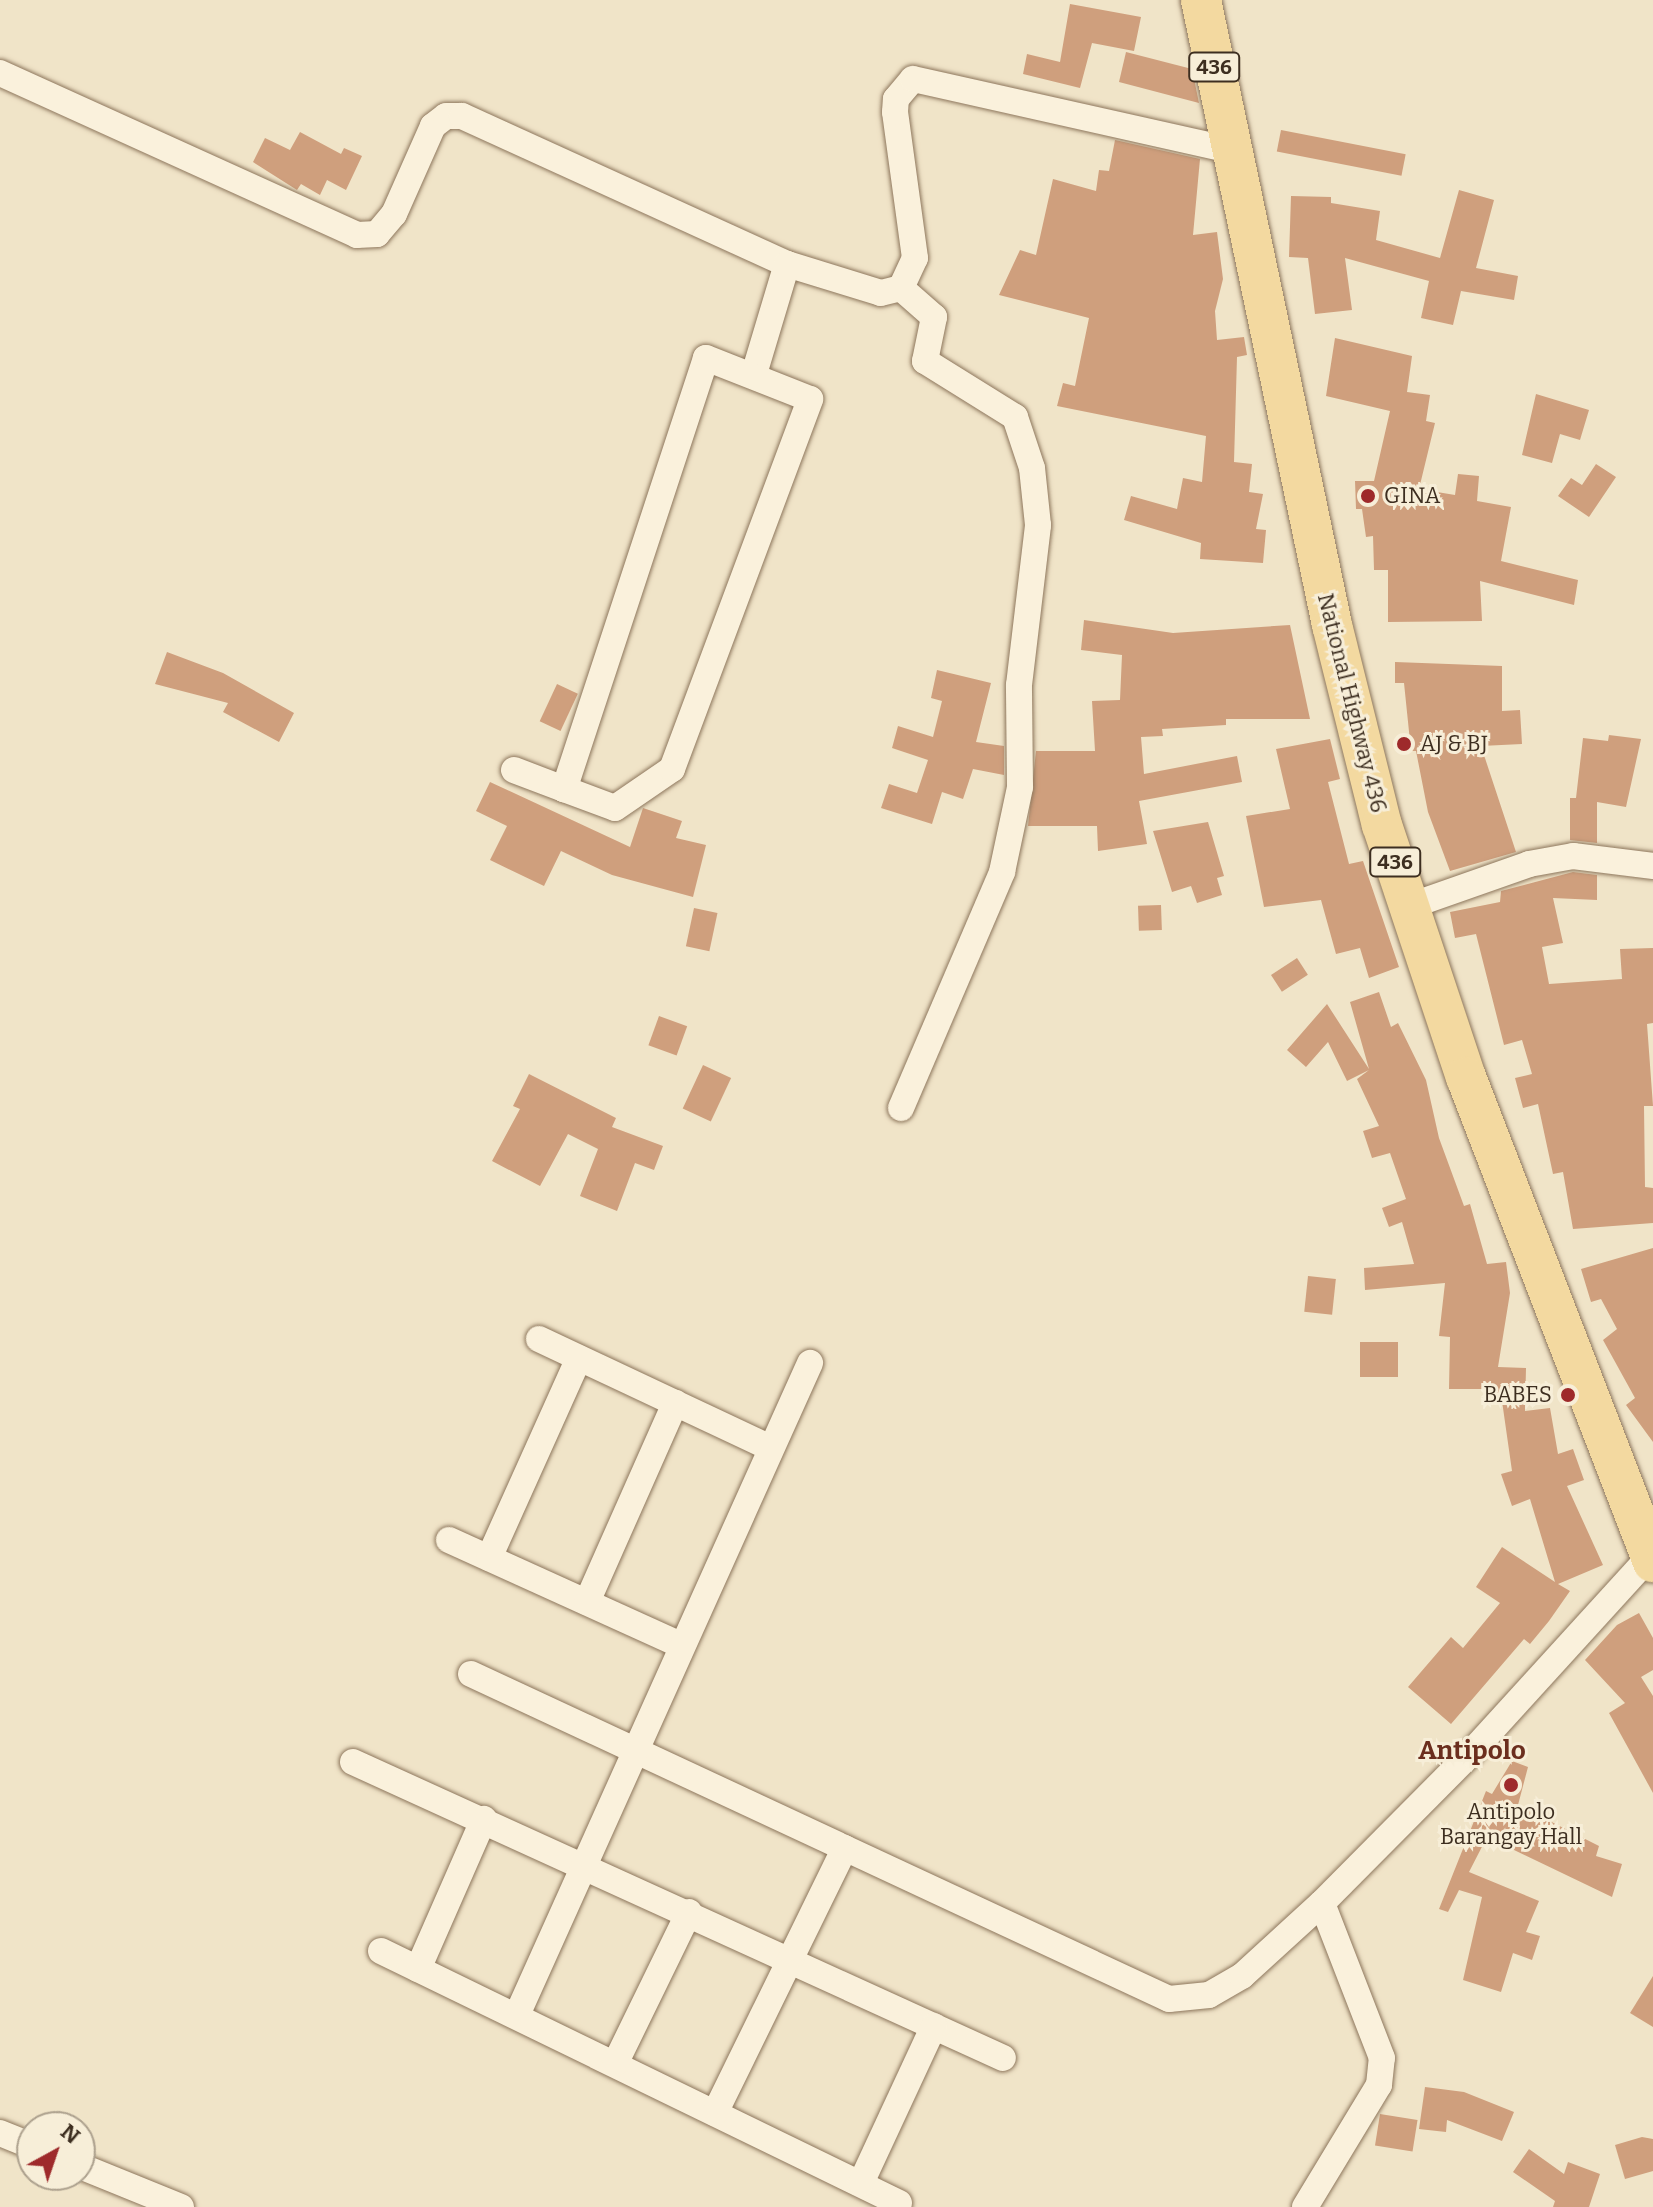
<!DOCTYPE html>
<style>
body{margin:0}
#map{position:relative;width:1653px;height:2207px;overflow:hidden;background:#f0e4c8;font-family:Bitter,serif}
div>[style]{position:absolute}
.building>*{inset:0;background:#cf9f7d;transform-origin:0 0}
.roads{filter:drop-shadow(0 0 2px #8d765c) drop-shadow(0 0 2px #8d765c)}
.street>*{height:26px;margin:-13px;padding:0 13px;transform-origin:13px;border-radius:13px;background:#faf1dc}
.primary>*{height:40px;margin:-20px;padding:0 20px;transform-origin:20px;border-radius:20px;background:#f3d9a0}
.dots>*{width:22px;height:22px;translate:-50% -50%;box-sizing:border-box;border:4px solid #f7eed8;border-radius:50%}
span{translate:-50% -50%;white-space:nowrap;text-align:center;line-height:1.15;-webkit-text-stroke:6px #f7eed8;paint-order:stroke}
.shield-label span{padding:2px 6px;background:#f7eed8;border:2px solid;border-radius:6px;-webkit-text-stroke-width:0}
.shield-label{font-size:20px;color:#3d2e20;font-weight:700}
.poi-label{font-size:22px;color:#3d2e20}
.left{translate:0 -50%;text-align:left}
.right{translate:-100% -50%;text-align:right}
.street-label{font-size:22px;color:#3d2e20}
.quarter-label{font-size:26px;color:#6b2e1e;font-weight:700}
.north{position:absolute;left:16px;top:2111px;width:80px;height:80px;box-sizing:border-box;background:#f7eed8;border:2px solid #ada18e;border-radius:50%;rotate:40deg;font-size:22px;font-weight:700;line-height:32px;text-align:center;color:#3d2e20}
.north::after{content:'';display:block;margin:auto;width:28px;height:36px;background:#9e2a2b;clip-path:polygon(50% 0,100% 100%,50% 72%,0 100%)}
</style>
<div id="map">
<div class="building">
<div style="clip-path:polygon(1070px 4px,1141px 17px,1134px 51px,1092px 43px,1080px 88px,1023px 74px,1027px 54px,1060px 62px)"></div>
<div style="clip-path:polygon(1126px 52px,1192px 69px,1199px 103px,1119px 82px)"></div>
<div style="left:1281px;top:130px;width:127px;height:22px;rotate:11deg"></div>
<div style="clip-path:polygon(300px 132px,341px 154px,344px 148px,362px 156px,346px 190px,327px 180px,320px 195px,301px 184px,297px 190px,253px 162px,265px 138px,290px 150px)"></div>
<div style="clip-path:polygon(1115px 140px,1200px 159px,1193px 235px,1217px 232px,1223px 279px,1215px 311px,1217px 340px,1244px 337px,1247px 355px,1237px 357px,1234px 462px,1252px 464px,1249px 492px,1263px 494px,1256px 529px,1266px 530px,1263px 563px,1200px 559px,1201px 543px,1124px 520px,1131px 496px,1177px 509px,1183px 478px,1202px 482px,1206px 436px,1057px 406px,1063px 383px,1075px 386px,1089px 318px,999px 295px,1020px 250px,1036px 255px,1053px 179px,1096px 191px,1099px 170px,1109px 171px)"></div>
<div style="clip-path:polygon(1459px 190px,1494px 200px,1476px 268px,1518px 276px,1514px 300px,1461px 291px,1453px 325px,1421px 318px,1429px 281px,1345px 258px,1352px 310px,1315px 314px,1308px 258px,1289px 257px,1291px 196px,1331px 197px,1331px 203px,1380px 211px,1376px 240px,1440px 258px)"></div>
<div style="clip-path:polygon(1335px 338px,1412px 356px,1407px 392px,1430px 395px,1426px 421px,1435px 423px,1419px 489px,1455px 495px,1458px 474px,1479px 476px,1477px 501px,1511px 507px,1501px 561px,1578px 580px,1574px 605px,1480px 581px,1482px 621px,1388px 622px,1388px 570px,1374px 570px,1373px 536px,1366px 537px,1362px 509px,1356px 509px,1355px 481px,1374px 481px,1390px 411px,1326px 396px)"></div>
<div style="clip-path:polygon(1536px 394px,1589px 410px,1580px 440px,1560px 434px,1552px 463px,1522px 455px)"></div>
<div style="clip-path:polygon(1596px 464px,1616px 477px,1589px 517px,1558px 496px,1571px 478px,1582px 485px)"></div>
<div style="clip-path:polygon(1084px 620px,1173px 633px,1290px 625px,1310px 719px,1226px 719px,1226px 725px,1162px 729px,1163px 736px,1141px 737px,1144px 774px,1237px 756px,1242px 782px,1139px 801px,1147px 844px,1098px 851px,1097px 826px,1028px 826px,1036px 751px,1095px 751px,1092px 701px,1120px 700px,1122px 655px,1081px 650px)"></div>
<div style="clip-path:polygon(167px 652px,223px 673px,294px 713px,279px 742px,223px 712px,228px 703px,155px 684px)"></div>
<div style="clip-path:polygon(1395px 662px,1502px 666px,1502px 711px,1520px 710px,1522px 744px,1481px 746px,1516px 852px,1450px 871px,1428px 812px,1416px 751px,1411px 751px,1404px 683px,1395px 683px)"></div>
<div style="clip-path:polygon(937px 670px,991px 683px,976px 742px,1004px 746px,1004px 775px,973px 769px,963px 799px,942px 792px,932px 824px,881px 808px,889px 784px,917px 793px,928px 760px,892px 748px,898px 726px,933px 737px,942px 701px,931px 698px)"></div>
<div style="left:557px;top:684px;width:23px;height:41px;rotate:25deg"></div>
<div style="clip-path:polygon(1609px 735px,1641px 739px,1626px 807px,1597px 802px,1597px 843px,1570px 840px,1570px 798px,1576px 798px,1583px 738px,1608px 741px)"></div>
<div style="clip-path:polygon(1330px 739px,1340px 779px,1328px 782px,1349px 864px,1363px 861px,1399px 967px,1369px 978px,1360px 948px,1336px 954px,1321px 900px,1264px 907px,1246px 816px,1290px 809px,1276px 749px)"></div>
<div style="clip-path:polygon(490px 782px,630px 847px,643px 808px,682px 821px,676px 838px,706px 845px,693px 897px,612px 875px,561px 851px,544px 886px,490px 860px,507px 826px,476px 811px)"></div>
<div style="clip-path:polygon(1208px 822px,1224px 876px,1217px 878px,1222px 895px,1197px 903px,1191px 886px,1172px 892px,1153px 831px)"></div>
<div style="clip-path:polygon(1573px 872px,1597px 875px,1597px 900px,1553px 898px,1563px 943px,1542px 947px,1549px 984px,1622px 979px,1620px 949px,1653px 948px,1653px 1023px,1647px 1024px,1653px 1106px,1644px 1106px,1645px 1187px,1653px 1188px,1653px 1223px,1573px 1229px,1563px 1172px,1553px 1174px,1538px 1104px,1523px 1108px,1515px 1078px,1532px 1074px,1522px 1040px,1504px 1045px,1476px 934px,1455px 938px,1450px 912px,1500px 902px,1501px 891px)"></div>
<div style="left:1161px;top:905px;width:25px;height:23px;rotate:88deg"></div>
<div style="left:694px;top:908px;width:24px;height:39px;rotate:12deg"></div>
<div style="left:1297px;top:958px;width:20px;height:31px;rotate:57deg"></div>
<div style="clip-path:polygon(1379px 992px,1391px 1027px,1398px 1023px,1426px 1080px,1439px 1138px,1464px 1206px,1470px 1204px,1487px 1264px,1506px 1262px,1510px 1293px,1498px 1367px,1526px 1368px,1525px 1411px,1550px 1408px,1558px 1454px,1573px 1449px,1584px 1480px,1567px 1486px,1603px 1565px,1558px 1584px,1570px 1591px,1549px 1621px,1530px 1644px,1524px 1639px,1451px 1724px,1408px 1687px,1451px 1637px,1463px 1648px,1500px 1603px,1476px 1587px,1502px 1547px,1555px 1582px,1530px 1499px,1512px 1506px,1501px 1474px,1512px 1471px,1502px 1401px,1490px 1401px,1490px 1389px,1449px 1389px,1450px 1337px,1439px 1336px,1445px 1283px,1365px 1290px,1364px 1268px,1414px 1264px,1402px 1222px,1389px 1227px,1382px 1208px,1406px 1199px,1390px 1153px,1372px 1158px,1363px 1131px,1379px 1126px,1357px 1079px,1369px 1070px,1347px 1081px,1328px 1042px,1306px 1067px,1287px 1050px,1327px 1004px,1369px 1069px,1350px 1002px)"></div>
<div style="left:659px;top:1016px;width:30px;height:31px;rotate:20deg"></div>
<div style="left:703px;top:1065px;width:31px;height:48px;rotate:25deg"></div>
<div style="clip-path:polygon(529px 1074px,616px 1118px,612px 1127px,663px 1146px,654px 1170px,635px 1163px,617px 1211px,580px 1196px,598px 1149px,568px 1134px,540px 1186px,492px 1161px,520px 1109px,513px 1106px)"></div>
<div style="clip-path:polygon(1653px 1248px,1653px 1442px,1626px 1405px,1635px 1398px,1603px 1340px,1617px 1329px,1601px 1299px,1591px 1302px,1581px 1269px)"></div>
<div style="left:1308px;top:1276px;width:28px;height:36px;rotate:6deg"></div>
<div style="left:1360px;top:1342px;width:38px;height:35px"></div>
<div style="clip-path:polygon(1639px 1613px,1653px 1638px,1653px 1670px,1641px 1677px,1653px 1696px,1653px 1793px,1609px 1713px,1625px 1703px,1585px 1660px,1617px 1625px)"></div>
<div style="clip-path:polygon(1512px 1761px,1528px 1767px,1518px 1805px,1599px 1846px,1596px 1856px,1622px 1864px,1612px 1897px,1487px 1837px,1469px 1872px,1539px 1901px,1526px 1932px,1540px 1936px,1532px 1960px,1513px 1953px,1501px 1992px,1463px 1980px,1482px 1897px,1459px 1890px,1448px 1912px,1439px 1909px,1486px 1791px,1492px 1794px)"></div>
<div style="clip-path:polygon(1653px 1976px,1653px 2027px,1630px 2013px)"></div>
<div style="clip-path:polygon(1425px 2087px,1464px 2092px,1514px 2112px,1502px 2141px,1447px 2120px,1446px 2132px,1419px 2129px)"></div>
<div style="left:1380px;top:2114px;width:38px;height:32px;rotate:9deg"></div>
<div style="clip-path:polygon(1642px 2137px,1653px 2139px,1653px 2171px,1625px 2179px,1615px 2145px)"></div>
<div style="clip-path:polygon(1529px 2149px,1564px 2174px,1568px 2162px,1600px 2174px,1589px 2207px,1553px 2207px,1555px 2201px,1513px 2172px)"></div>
</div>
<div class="roads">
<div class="street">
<div style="left:0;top:73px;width:392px;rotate:24.4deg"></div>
<div style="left:357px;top:235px;width:20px;rotate:-3deg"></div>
<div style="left:377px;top:234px;width:26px;rotate:-50deg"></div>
<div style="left:394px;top:214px;width:96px;rotate:-66.1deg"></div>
<div style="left:433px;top:126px;width:16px;rotate:-38deg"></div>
<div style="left:446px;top:116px;width:16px"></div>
<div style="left:462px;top:116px;width:357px;rotate:24.5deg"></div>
<div style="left:787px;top:264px;width:98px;rotate:17.1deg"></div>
<div style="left:881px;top:293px;width:21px;rotate:-14deg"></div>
<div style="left:901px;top:288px;width:33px;rotate:-65deg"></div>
<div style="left:915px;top:258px;width:147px;rotate:-97.8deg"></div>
<div style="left:895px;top:112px;width:13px;rotate:-86deg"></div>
<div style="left:896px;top:99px;width:26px;rotate:-50deg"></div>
<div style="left:913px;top:79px;width:326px;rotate:12.6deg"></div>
<div style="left:754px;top:374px;width:115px;rotate:-73.3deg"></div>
<div style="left:514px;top:770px;width:53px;rotate:20.8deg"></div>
<div style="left:564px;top:789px;width:54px;rotate:20.4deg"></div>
<div style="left:615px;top:808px;width:69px;rotate:-34.4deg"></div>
<div style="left:672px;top:769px;width:395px;rotate:-69.5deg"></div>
<div style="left:810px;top:399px;width:112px;rotate:-158.5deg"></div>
<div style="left:706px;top:358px;width:454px;rotate:108.2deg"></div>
<div style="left:1410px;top:906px;width:126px;rotate:-19.4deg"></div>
<div style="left:1529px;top:864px;width:45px;rotate:-10.3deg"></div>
<div style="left:1573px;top:856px;width:81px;rotate:7.1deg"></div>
<div style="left:901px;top:1108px;width:257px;rotate:-66.8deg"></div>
<div style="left:1002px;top:872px;width:87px;rotate:-78deg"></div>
<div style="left:1020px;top:787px;width:102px;rotate:-90.6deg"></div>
<div style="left:1019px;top:685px;width:161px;rotate:-83.2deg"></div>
<div style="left:1038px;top:525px;width:57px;rotate:-96deg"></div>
<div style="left:1032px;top:468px;width:54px;rotate:-108.4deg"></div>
<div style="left:1015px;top:417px;width:106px;rotate:-148.1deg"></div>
<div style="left:925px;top:361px;width:45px;rotate:-78.4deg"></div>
<div style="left:934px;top:317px;width:44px;rotate:-138.7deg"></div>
<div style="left:539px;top:1339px;width:256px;rotate:25.2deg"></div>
<div style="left:449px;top:1540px;width:255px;rotate:24.4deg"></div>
<div style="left:489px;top:1558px;width:219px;rotate:-65.8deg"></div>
<div style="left:587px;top:1602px;width:218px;rotate:-66.1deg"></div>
<div style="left:471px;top:1674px;width:770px;rotate:24.97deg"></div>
<div style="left:1169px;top:1999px;width:40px;rotate:-5.7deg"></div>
<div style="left:1209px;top:1995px;width:38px;rotate:-30deg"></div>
<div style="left:1242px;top:1976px;width:108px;rotate:-42.4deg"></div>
<div style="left:1322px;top:1903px;width:210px;rotate:-45.2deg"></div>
<div style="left:1470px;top:1754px;width:268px;rotate:-47.7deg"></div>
<div style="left:353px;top:1762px;width:714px;rotate:24.48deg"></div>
<div style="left:381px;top:1951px;width:576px;rotate:25.94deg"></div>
<div style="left:418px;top:1969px;width:164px;rotate:-66.3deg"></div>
<div style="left:517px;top:2015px;width:715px;rotate:-65.8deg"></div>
<div style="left:615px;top:2064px;width:169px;rotate:-64deg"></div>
<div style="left:715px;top:2113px;width:295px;rotate:-63.9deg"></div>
<div style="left:0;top:2133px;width:35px;rotate:22deg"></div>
<div style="left:80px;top:2166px;width:109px;rotate:22.1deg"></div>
<div style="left:861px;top:2183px;width:173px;rotate:-65.1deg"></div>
<div style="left:1305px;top:2207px;width:143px;rotate:-58.8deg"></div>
<div style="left:1379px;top:2085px;width:27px;rotate:-84deg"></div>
<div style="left:1382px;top:2058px;width:166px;rotate:-111.2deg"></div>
</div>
<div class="primary">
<div style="left:1201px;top:0;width:639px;rotate:78.16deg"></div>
<div style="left:1332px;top:625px;width:206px;rotate:76deg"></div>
<div style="left:1382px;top:825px;width:266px;rotate:71.6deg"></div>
<div style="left:1466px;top:1077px;width:520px;rotate:68.92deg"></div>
</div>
</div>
<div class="dots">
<div style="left:1368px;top:496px;background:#9e2a2b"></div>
<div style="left:1404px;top:744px;background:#9e2a2b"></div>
<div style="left:1568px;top:1395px;background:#9e2a2b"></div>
<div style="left:1511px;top:1785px;background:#9e2a2b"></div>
</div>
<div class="shield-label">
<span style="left:1214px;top:67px">436</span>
<span style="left:1395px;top:862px">436</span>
</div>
<div class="poi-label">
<span class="left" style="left:1384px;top:496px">GINA</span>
<span class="left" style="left:1420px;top:744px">AJ &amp; BJ</span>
<span class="right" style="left:1552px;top:1395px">BABES</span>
<span style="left:1511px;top:1824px">Antipolo<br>Barangay Hall</span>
</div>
<div class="street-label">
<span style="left:1352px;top:703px;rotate:76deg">National Highway 436</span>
</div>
<div class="quarter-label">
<span style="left:1472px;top:1751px">Antipolo</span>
</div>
<div class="north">N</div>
</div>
